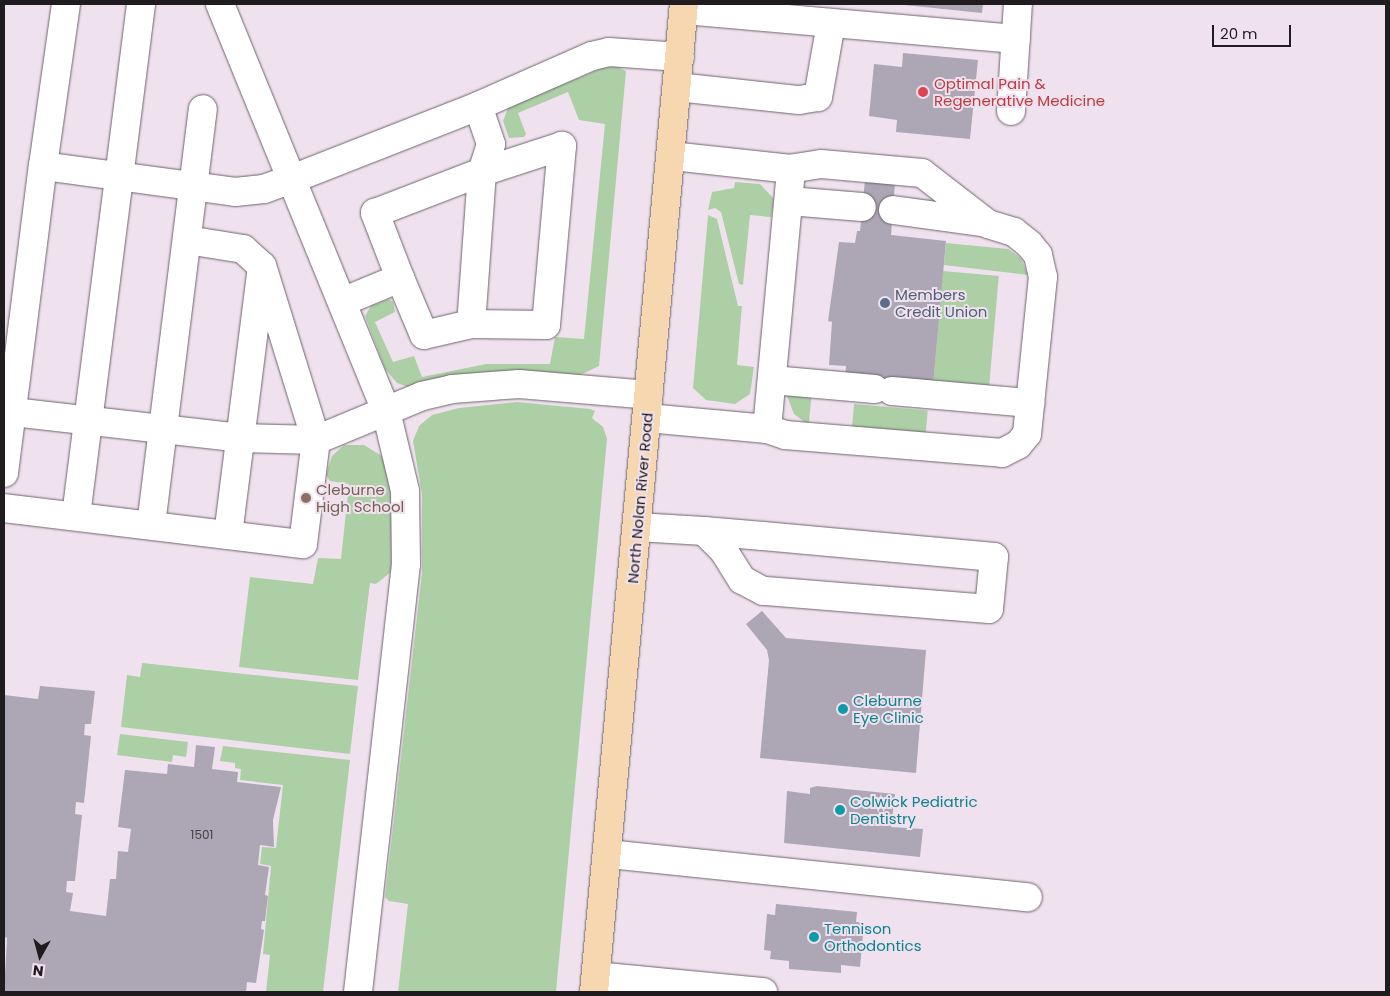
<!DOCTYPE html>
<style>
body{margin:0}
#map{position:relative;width:1390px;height:996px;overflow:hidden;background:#efe2ee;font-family:Poppins,sans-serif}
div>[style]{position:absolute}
.green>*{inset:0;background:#adcfa6;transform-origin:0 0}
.building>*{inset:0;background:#ada7b5}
.roads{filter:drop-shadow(0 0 1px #6e636d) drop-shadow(0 0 1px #6e636d)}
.minor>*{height:28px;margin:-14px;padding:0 14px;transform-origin:14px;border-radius:14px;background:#fff}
.major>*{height:28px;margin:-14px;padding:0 14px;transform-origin:14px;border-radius:14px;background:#f6d7b0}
.dots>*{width:14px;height:14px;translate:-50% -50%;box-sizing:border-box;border:2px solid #efe2ee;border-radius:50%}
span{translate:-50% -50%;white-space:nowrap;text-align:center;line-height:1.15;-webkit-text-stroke:4px #efe2ee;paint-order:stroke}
.number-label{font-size:12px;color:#423e44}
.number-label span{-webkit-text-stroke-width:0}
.health-label{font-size:15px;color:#be3a42}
.left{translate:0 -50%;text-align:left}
.service-label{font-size:15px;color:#4e5e75}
.education-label{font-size:15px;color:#785e54}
.street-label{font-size:15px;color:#1f1b1f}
.culture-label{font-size:15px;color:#0d838f}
.frame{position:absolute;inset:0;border:5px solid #1f1b1f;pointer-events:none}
.north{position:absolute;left:15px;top:931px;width:50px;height:50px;-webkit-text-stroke:4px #efe2ee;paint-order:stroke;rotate:187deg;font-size:14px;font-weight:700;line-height:20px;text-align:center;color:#1f1b1f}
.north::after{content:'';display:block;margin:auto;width:18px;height:22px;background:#1f1b1f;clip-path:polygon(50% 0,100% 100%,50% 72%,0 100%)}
.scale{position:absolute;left:1212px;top:25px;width:79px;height:22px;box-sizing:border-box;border:2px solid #1f1b1f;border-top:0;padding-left:6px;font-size:15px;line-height:18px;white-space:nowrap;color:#1f1b1f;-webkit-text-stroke:4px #efe2ee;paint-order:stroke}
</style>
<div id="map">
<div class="green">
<div style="clip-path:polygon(616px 66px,626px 71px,599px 366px,578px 376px,411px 388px,397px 383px,385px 369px,365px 316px,371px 306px,389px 299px,393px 302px,395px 312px,375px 322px,393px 362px,414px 356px,422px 377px,486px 364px,550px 364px,555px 337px,584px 339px,605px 124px,579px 120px,568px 92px,518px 113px,526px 134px,524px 137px,509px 138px,503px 121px,509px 106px,603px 68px)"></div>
<div style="clip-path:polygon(735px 182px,760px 184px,774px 199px,771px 217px,750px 215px,743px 285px,739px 284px,721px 212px,715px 208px,708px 210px,712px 192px,734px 188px)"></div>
<div style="clip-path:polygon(708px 215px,717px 219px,738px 306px,742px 306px,737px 365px,754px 367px,750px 394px,735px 404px,706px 400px,693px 388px)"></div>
<div style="clip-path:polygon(946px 243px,1008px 249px,1021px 258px,1028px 275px,944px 265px)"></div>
<div style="left:943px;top:271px;width:56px;height:115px;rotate:5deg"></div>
<div style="clip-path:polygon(812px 391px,809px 422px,806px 423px,794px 414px,787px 396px)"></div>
<div style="clip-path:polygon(517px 402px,590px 409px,595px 411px,592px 418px,603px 427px,607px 439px,556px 992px,398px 992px,408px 904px,389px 901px,385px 897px,422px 573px,422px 494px,413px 441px,419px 426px,432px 415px,459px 408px)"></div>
<div style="left:854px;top:404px;width:74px;height:23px;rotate:5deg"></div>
<div style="clip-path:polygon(344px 445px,364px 445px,382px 456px,388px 471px,391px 498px,391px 572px,376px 584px,370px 583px,358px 680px,239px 667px,250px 577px,313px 584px,318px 558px,341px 559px,349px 484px,330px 481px,326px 475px,332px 456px)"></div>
<div style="clip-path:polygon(142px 663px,358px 686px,350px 754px,121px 727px,127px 675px,140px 677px)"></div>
<div style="clip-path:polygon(120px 734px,188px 742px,186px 757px,173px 755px,172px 762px,117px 755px)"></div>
<div style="clip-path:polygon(223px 746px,350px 760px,323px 992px,266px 992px,270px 955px,263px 954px,271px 866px,260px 864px,262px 847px,276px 848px,283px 785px,240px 780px,241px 769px,235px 768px,235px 763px,220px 761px)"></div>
</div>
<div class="building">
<div style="clip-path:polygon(895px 4px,983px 4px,982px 13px)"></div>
<div style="clip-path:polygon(903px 53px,978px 60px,970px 139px,896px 132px,897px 120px,869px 116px,874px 64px,902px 67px)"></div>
<div style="clip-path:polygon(865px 180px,895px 183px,891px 235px,946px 241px,933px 386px,891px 402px,873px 401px,845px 379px,846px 366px,829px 365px,832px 322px,828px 321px,839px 242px,855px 243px,857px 231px,860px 231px)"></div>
<div style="clip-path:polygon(762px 611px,786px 638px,926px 650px,916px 773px,760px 758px,769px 660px,767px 650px,746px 624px)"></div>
<div style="clip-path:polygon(40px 686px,95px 691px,91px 724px,85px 724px,84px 735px,91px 736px,84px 803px,76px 802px,75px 814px,82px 815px,75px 881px,67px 881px,66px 892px,73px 893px,70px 911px,106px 916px,110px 879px,116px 879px,118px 851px,128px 852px,131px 829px,118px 827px,125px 770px,167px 774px,168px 764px,194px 767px,196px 745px,215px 747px,212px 769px,238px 772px,237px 782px,281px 787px,273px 820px,274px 847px,260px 845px,258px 865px,269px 867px,265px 895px,268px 896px,265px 921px,262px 921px,261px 929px,264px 930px,256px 983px,247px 982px,246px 992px,4px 992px,7px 938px,4px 937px,4px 695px,38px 699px)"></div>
<div style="clip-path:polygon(817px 786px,895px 794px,891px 827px,923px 829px,920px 857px,784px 843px,787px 791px,810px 794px,810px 788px)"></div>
<div style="clip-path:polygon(776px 904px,857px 912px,856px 922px,864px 923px,860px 967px,841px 965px,841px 973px,789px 969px,789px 961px,770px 959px,771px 951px,764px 950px,767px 914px,775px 915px)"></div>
</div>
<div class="roads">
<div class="minor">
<div style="left:66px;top:4px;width:164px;rotate:98.1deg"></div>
<div style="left:43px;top:166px;width:194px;rotate:7.7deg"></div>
<div style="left:235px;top:192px;width:29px;rotate:-6deg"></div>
<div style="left:264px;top:189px;width:30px;rotate:-20deg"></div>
<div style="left:292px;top:179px;width:200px;rotate:-21.4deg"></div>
<div style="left:478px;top:106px;width:124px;rotate:-23.7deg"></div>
<div style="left:592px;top:56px;width:17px;rotate:-13deg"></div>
<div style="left:609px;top:52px;width:71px;rotate:4deg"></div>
<div style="left:220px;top:4px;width:440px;rotate:67.8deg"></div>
<div style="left:386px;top:411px;width:82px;rotate:76.6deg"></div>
<div style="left:405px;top:491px;width:73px;rotate:89.2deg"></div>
<div style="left:406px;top:564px;width:431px;rotate:96.4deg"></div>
<div style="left:684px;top:10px;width:333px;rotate:5deg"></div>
<div style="left:677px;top:87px;width:123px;rotate:6.1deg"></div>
<div style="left:799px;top:100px;width:19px;rotate:-9deg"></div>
<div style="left:818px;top:97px;width:75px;rotate:-80deg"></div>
<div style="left:1011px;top:111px;width:107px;rotate:-86.3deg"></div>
<div style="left:789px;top:201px;width:73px;rotate:4.7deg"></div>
<div style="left:893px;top:210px;width:90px;rotate:7.7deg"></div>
<div style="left:187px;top:240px;width:57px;rotate:9.1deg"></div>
<div style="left:243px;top:249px;width:25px;rotate:42deg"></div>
<div style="left:262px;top:266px;width:271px;rotate:97.2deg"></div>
<div style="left:342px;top:302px;width:63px;rotate:-22.5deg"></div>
<div style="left:400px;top:278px;width:70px;rotate:-111deg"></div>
<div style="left:375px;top:213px;width:115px;rotate:-21deg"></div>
<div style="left:482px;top:172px;width:152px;rotate:94.1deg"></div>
<div style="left:471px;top:324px;width:48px;rotate:166.8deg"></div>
<div style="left:424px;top:335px;width:62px;rotate:-112.8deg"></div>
<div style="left:471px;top:324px;width:75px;rotate:0.8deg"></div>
<div style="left:546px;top:325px;width:180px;rotate:-84.9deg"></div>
<div style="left:562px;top:146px;width:84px;rotate:162deg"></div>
<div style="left:482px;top:172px;width:29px;rotate:-72deg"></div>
<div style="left:491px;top:144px;width:40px;rotate:-108.9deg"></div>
<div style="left:772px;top:380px;width:103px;rotate:5deg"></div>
<div style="left:892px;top:391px;width:139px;rotate:5deg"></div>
<div style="left:4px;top:411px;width:238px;rotate:6.5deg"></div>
<div style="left:240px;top:438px;width:76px;rotate:1.5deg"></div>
<div style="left:316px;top:440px;width:115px;rotate:-22.5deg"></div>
<div style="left:422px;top:396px;width:31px;rotate:-13deg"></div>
<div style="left:452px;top:389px;width:67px;rotate:-4.3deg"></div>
<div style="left:519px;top:384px;width:130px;rotate:4.8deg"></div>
<div style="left:647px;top:418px;width:121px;rotate:5.2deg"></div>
<div style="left:767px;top:429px;width:19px;rotate:18deg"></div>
<div style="left:785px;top:435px;width:218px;rotate:4.7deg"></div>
<div style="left:1002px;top:453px;width:18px;rotate:-27deg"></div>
<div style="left:1018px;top:445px;width:14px;rotate:-51deg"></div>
<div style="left:1027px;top:434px;width:158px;rotate:-84.2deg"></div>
<div style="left:1043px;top:277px;width:23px;rotate:-103deg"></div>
<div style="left:1038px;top:255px;width:14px;rotate:-129deg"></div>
<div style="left:1029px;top:244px;width:19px;rotate:-141deg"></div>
<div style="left:1014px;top:232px;width:27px;rotate:-163deg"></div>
<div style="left:988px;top:224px;width:83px;rotate:-142.3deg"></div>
<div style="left:922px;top:173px;width:101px;rotate:-174.9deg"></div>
<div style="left:821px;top:164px;width:30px;rotate:171deg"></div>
<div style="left:791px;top:169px;width:121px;rotate:-173.8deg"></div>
<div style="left:767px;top:429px;width:261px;rotate:-84.7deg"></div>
<div style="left:4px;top:473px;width:309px;rotate:-82.8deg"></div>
<div style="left:4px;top:508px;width:301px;rotate:6.9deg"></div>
<div style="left:303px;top:544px;width:105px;rotate:-82.9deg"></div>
<div style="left:316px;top:440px;width:182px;rotate:-107.2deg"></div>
<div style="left:76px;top:516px;width:516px;rotate:-82.76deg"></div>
<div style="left:151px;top:525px;width:419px;rotate:-82.9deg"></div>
<div style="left:637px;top:527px;width:67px;rotate:3.4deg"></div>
<div style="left:704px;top:531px;width:59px;rotate:4.8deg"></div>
<div style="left:763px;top:536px;width:232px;rotate:5.2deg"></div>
<div style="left:994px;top:557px;width:52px;rotate:95.5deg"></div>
<div style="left:989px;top:609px;width:227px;rotate:-175.4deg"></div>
<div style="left:763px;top:591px;width:24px;rotate:-152deg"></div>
<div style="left:742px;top:580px;width:34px;rotate:-122deg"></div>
<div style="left:724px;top:551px;width:28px;rotate:-135deg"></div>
<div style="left:609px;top:854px;width:421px;rotate:5.9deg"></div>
<div style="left:596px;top:976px;width:168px;rotate:5.5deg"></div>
</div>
<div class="major">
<div style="left:594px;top:992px;width:992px;rotate:-84.8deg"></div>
</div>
</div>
<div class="dots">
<div style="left:923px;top:92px;background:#e0444e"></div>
<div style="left:885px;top:303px;background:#5c6f8a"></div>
<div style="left:306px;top:498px;background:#8d6e63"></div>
<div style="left:843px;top:709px;background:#0f9aa8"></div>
<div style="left:840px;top:810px;background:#0f9aa8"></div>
<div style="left:814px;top:937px;background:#0f9aa8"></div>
</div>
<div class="number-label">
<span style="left:202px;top:835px">1501</span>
</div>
<div class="health-label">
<span class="left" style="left:934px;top:92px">Optimal Pain &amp;<br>Regenerative Medicine</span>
</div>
<div class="service-label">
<span class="left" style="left:895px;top:303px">Members<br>Credit Union</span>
</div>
<div class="education-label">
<span class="left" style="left:316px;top:498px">Cleburne<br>High School</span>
</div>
<div class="street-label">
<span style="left:640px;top:498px;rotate:-85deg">North Nolan River Road</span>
</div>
<div class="culture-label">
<span class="left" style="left:853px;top:709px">Cleburne<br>Eye Clinic</span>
<span class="left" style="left:850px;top:810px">Colwick Pediatric<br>Dentistry</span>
<span class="left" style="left:824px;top:937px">Tennison<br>Orthodontics</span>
</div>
<div class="frame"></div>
<div class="north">N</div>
<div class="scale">20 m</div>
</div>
